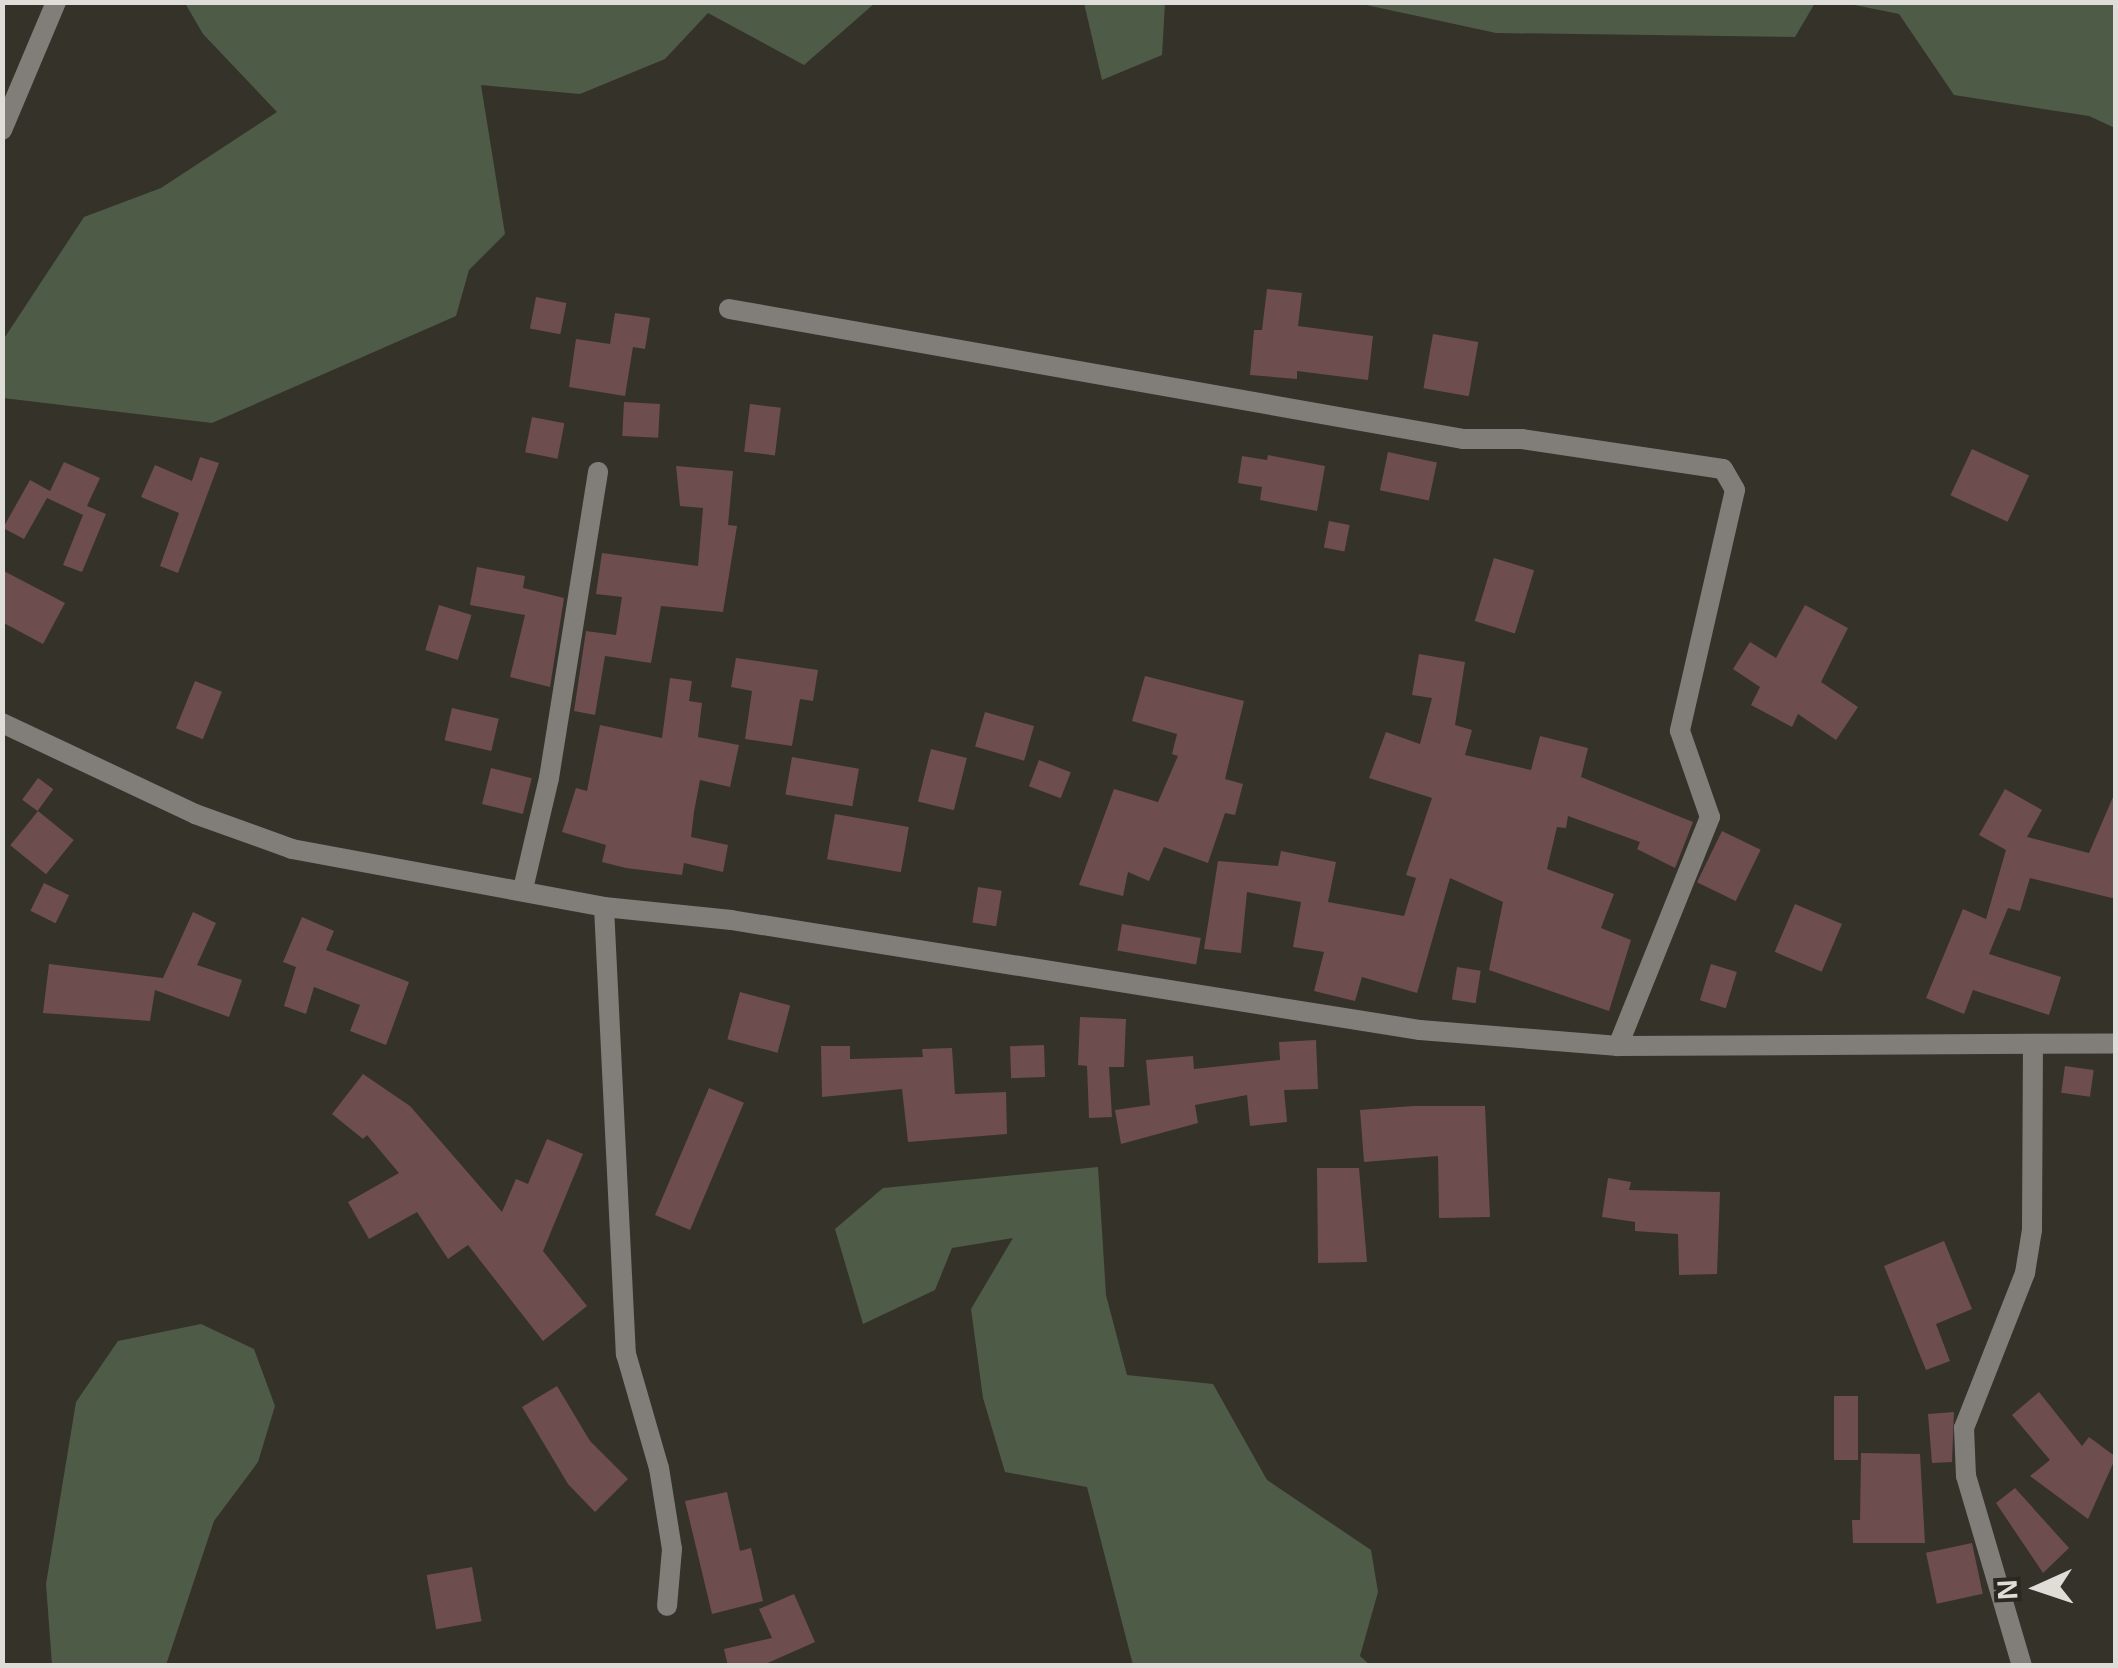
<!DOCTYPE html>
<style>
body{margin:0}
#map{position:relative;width:2118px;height:1668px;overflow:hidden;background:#35322a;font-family:Arial,sans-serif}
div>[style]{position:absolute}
.green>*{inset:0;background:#4e5b47}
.building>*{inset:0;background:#6d4d4d;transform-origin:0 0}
.minor>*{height:20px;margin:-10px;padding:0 10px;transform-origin:10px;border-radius:10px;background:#817e7a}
.tertiary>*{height:20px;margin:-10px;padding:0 10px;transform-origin:10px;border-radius:10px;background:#817e7a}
span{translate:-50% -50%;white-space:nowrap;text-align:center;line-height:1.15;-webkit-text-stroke:8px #2b2821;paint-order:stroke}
.frame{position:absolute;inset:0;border:5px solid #deddd7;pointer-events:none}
.north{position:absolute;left:1988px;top:1538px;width:100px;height:100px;-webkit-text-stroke:8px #2b2821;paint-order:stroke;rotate:267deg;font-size:28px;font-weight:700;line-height:40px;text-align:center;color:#deddd7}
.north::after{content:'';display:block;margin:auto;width:35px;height:45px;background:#deddd7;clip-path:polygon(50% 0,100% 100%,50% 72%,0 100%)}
</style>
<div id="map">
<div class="green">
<div style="clip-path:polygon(185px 3px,875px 3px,804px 65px,708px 13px,665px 59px,580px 94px,481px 85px,505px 234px,469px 270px,456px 316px,212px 423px,3px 398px,3px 340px,84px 217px,161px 188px,277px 112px,203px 34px)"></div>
<div style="clip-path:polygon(1084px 3px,1165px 3px,1162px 55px,1102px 80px)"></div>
<div style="clip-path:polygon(1357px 3px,1815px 3px,1795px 37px,1496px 33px)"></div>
<div style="clip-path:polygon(1845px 3px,2115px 3px,2115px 128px,2089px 116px,1954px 95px,1899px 14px)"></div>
<div style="clip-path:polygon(1098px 1167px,1106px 1295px,1127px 1375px,1213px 1384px,1267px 1480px,1371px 1550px,1378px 1592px,1360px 1656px,1370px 1665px,1133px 1665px,1087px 1487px,1005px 1472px,983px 1398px,971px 1309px,1013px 1238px,952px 1248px,935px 1290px,863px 1324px,835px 1229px,883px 1188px)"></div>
<div style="clip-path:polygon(201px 1324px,254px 1349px,275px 1406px,258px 1462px,214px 1521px,166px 1665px,52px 1665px,46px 1584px,76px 1402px,118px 1341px)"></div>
</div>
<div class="building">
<div style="clip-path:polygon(1267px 289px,1302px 293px,1298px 326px,1373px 336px,1368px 380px,1297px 371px,1297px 379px,1250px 375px,1254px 330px,1262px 330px)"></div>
<div style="left:536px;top:297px;width:31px;height:32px;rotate:11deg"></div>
<div style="clip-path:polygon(615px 313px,650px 318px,645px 349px,633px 347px,625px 396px,569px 387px,576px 339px,610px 344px)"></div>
<div style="left:1433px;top:334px;width:46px;height:55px;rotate:10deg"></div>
<div style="left:624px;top:402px;width:36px;height:34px;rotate:3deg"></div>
<div style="left:750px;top:404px;width:31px;height:48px;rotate:7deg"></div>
<div style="left:532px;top:417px;width:33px;height:36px;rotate:11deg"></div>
<div style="left:1972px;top:449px;width:63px;height:51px;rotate:25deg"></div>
<div style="left:1388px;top:452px;width:50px;height:39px;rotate:12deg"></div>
<div style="clip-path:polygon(1268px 455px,1325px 466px,1317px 511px,1260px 500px,1262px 487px,1238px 483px,1242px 456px,1267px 460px)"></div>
<div style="clip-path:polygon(200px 457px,219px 463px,178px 573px,160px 566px,179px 513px,141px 497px,155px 465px,192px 481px)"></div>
<div style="clip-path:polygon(64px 462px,100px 478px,87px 506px,106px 514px,82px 572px,63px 565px,83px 515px,47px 498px,24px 539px,3px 528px,30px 480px,50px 491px)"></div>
<div style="clip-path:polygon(676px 466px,733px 471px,728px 525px,737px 526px,723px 612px,661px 606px,651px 663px,605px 656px,595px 715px,574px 711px,586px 631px,616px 635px,622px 597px,596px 594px,602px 553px,698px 566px,703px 508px,680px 506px)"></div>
<div style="left:1329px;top:521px;width:21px;height:27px;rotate:11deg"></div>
<div style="left:1494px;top:558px;width:42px;height:66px;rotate:17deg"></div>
<div style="clip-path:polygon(477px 567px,525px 576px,523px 588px,564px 598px,550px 687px,510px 677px,525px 615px,470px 605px)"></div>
<div style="clip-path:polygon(2px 570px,65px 603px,43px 644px,2px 622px)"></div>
<div style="left:439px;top:605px;width:34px;height:47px;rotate:17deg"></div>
<div style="clip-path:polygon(1805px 605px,1848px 628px,1821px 682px,1858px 707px,1836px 740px,1798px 714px,1792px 727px,1751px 705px,1760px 687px,1733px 669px,1750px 642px,1776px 658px)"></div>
<div style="clip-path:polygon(1419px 654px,1465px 662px,1455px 725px,1472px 730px,1465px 755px,1531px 770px,1540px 736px,1588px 748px,1581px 777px,1693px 822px,1675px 868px,1637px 849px,1640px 842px,1568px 816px,1566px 828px,1557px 827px,1547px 869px,1614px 894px,1601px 928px,1631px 940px,1609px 1011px,1489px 970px,1503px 902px,1450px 878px,1417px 993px,1362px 977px,1355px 1001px,1314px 991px,1324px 952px,1293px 947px,1301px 902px,1247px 892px,1241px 953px,1204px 949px,1218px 861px,1278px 866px,1281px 851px,1336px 862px,1328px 902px,1404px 916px,1416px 878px,1406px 875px,1432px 798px,1369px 778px,1386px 732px,1420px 744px,1432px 698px,1412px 695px)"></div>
<div style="clip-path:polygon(736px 658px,818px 670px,813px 701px,800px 699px,792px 746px,745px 739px,752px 691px,731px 687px)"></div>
<div style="clip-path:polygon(1145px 676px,1244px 701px,1225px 779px,1243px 784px,1235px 815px,1225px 813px,1208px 863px,1164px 847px,1149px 881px,1128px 872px,1123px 896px,1079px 885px,1114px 789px,1158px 802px,1178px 756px,1172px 754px,1177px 734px,1132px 721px)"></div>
<div style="clip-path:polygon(670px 678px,692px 681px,689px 701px,702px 703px,698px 737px,739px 745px,730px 787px,700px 780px,694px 812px,691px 837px,728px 845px,723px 872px,684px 863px,682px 875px,626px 868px,602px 862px,606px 845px,562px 832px,576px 788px,587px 791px,600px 725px,662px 738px)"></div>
<div style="left:195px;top:681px;width:29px;height:51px;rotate:22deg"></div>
<div style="left:452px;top:708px;width:48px;height:33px;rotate:13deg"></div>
<div style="left:985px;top:712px;width:51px;height:36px;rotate:16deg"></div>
<div style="left:931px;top:749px;width:37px;height:54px;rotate:14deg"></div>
<div style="left:792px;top:757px;width:68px;height:38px;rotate:10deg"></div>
<div style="left:1039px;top:760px;width:34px;height:28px;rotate:21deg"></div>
<div style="left:491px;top:768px;width:42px;height:37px;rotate:14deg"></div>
<div style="left:38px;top:778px;width:19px;height:27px;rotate:36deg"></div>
<div style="clip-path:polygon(2005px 789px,2042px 810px,2027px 837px,2089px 853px,2116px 790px,2116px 899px,2030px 878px,2020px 911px,2008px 908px,1989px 954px,2061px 977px,2049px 1015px,1973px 990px,1964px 1014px,1926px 998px,1963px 909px,1986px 919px,2006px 850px,1979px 835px)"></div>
<div style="left:38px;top:811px;width:46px;height:44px;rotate:39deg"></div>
<div style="left:835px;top:814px;width:75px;height:46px;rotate:10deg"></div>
<div style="left:1722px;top:831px;width:43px;height:57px;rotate:26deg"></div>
<div style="left:44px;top:883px;width:28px;height:31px;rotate:26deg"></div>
<div style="left:978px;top:887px;width:24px;height:36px;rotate:9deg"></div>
<div style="left:1795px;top:904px;width:51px;height:52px;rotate:23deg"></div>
<div style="clip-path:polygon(193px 912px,216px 923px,197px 965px,242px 980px,229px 1017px,155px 990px,150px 1021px,43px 1013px,49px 964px,163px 978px)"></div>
<div style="clip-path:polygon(302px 917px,334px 931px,326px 950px,409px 982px,386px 1045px,350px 1031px,360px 1005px,314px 987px,306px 1014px,284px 1006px,296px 967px,283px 962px)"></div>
<div style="left:1122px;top:924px;width:80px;height:27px;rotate:10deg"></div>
<div style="left:1711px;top:964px;width:27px;height:38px;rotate:17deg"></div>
<div style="left:1457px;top:967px;width:24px;height:33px;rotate:9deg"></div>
<div style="left:740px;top:992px;width:52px;height:49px;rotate:15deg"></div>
<div style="clip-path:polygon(1080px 1017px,1126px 1019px,1124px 1067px,1109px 1067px,1112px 1117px,1089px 1118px,1087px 1066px,1078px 1065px)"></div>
<div style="clip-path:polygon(1316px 1040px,1318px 1089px,1284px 1090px,1287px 1122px,1250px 1126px,1247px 1095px,1195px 1105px,1198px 1123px,1121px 1144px,1115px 1110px,1150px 1105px,1146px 1060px,1193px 1056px,1194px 1069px,1280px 1060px,1279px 1042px)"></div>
<div style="left:1044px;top:1045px;width:32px;height:34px;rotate:88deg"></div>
<div style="clip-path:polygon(821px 1046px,850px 1046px,850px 1059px,923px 1057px,922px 1049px,952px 1048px,955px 1094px,1006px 1092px,1007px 1134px,908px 1142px,902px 1089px,822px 1097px)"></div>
<div style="left:2065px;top:1066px;width:29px;height:27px;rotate:8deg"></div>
<div style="clip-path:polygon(363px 1074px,410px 1106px,502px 1212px,516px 1179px,528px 1184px,547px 1139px,583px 1154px,543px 1251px,587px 1306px,543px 1341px,468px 1245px,448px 1259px,417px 1212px,369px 1239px,348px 1202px,399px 1173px,367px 1135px,363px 1139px,332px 1114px)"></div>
<div style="left:709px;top:1088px;width:38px;height:138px;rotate:23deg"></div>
<div style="clip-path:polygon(1413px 1106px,1485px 1106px,1490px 1217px,1439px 1218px,1438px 1156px,1364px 1162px,1360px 1110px)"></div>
<div style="clip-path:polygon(1317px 1168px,1359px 1168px,1367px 1262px,1318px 1263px)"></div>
<div style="clip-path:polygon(1608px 1178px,1631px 1182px,1629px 1190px,1720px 1192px,1717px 1274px,1679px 1275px,1678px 1234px,1635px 1231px,1635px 1222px,1602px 1217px)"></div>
<div style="clip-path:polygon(1944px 1241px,1972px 1309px,1936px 1324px,1950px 1361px,1926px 1370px,1884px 1266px)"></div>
<div style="clip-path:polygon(557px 1386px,590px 1441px,628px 1479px,595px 1512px,568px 1484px,522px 1407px)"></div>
<div style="clip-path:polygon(2039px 1392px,2082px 1446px,2089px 1437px,2116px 1457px,2088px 1519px,2030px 1476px,2050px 1460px,2012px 1415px)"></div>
<div style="left:1834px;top:1396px;width:24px;height:64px"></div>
<div style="clip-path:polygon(1954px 1412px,1952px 1462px,1932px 1463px,1928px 1414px)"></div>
<div style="clip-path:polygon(1861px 1453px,1920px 1454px,1925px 1543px,1853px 1543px,1852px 1520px,1860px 1520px)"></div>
<div style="clip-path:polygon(2015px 1488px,2069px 1548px,2043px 1573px,1996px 1503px)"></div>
<div style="clip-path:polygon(727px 1492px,740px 1551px,751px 1548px,763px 1601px,712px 1614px,685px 1501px)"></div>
<div style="left:1972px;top:1543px;width:52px;height:47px;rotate:78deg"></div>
<div style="left:472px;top:1567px;width:55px;height:46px;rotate:80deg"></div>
<div style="clip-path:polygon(794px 1594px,815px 1642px,761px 1666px,728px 1666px,724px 1649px,772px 1638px,759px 1609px)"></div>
</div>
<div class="minor">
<div style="left:2px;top:130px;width:139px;rotate:-67.1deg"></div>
<div style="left:729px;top:309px;width:745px;rotate:10.04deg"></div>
<div style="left:1463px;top:439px;width:59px"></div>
<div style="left:1522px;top:439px;width:203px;rotate:8.5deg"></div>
<div style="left:1723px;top:469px;width:24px;rotate:60deg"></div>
<div style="left:1735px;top:490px;width:247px;rotate:102.9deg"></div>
<div style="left:1680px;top:731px;width:91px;rotate:70.8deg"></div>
<div style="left:1710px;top:817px;width:247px;rotate:111.9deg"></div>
<div style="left:523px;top:889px;width:114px;rotate:-76.8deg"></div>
<div style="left:549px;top:778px;width:310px;rotate:-80.9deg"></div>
<div style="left:604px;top:907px;width:448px;rotate:87.2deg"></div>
<div style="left:626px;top:1354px;width:119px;rotate:73.9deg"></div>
<div style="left:659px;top:1468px;width:82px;rotate:80.9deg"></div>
<div style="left:672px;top:1549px;width:57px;rotate:95deg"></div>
<div style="left:2022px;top:1666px;width:198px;rotate:-106.4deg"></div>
<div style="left:1966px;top:1476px;width:48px;rotate:-92.4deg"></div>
<div style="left:1964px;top:1428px;width:167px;rotate:-68.5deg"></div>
<div style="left:2025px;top:1273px;width:44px;rotate:-80.8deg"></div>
<div style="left:2032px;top:1230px;width:182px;rotate:-89.7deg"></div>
</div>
<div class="tertiary">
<div style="left:2px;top:723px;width:213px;rotate:25.2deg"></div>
<div style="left:195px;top:814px;width:103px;rotate:19.8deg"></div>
<div style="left:292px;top:849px;width:317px;rotate:10.5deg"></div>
<div style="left:604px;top:907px;width:128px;rotate:5.8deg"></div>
<div style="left:731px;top:920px;width:698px;rotate:9.07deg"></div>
<div style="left:1420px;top:1030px;width:199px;rotate:4.6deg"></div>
<div style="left:1618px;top:1046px;width:498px;rotate:-0.3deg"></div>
</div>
<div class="frame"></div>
<div class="north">N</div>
</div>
